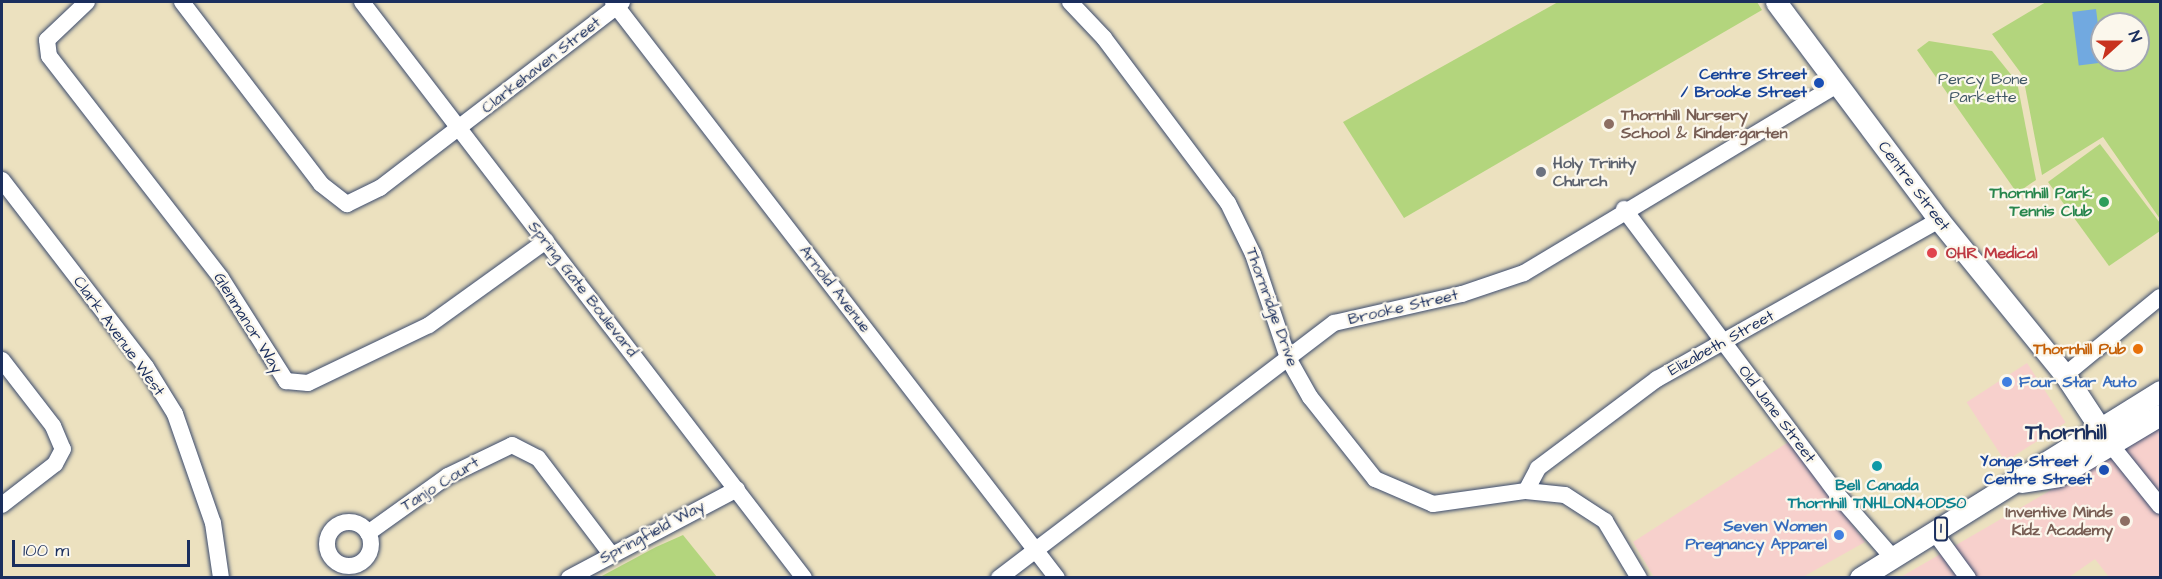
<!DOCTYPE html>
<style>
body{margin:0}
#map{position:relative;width:2162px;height:579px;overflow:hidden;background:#ece1bf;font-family:"Architects Daughter",sans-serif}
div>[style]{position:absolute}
.built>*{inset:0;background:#f7d0cc;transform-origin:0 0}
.green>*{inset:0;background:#b3d57d}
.water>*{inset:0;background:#71a9e0;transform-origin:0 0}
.roads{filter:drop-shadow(0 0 2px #3a4a6d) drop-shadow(0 0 2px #3a4a6d)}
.minor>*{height:16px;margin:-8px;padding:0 8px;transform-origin:8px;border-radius:8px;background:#fff}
.minor>.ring{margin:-8px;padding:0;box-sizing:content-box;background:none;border:16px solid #fff;border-radius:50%}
.major>*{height:21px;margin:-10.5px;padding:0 10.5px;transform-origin:10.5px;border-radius:10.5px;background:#fff}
.dots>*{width:16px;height:16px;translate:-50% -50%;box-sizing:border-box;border:3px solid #fbf7ec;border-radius:50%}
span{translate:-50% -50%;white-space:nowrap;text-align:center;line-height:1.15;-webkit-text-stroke:4.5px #fbf7ec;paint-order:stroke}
.shield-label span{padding:2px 4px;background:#fbf7ec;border:2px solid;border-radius:4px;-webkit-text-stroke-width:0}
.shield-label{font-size:15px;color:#1b2f5e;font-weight:700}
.street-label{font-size:16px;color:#1b2f5e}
.transit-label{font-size:16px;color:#164399;font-weight:700}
.right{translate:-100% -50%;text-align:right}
.park-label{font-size:16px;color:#415866}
.education-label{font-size:16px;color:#785e54;font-weight:700}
.left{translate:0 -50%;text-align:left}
.worship-label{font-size:16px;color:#5b616d;font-weight:700}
.leisure-label{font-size:16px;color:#27864d;font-weight:700}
.health-label{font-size:16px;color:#be3a42;font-weight:700}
.food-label{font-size:16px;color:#c56008;font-weight:700}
.shop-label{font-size:16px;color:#366cbe;font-weight:700}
.culture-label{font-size:16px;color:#0d838f;font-weight:700}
.district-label{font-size:22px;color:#1b2f5e;font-weight:700}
.frame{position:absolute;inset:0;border:3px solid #1b2f5e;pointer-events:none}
.north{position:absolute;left:2090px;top:12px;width:60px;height:60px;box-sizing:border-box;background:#fbf7ec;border:2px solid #a1a7b3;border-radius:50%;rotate:69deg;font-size:16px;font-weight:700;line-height:24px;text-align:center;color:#1b2f5e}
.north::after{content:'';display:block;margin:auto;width:21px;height:27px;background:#c8321e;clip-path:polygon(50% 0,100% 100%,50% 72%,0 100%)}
.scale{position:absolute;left:12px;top:540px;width:178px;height:27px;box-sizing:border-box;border:3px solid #1b2f5e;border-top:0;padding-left:8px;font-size:18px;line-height:21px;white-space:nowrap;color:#1b2f5e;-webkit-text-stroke:4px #fbf7ec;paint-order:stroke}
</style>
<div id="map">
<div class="built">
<div style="left:2027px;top:363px;width:71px;height:72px;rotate:57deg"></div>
<div style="clip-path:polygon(2160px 427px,2160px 577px,2109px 577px,2095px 559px,2069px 577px,1899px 578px)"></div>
<div style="clip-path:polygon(1790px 441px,1865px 542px,1801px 578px,1654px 577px,1633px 542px)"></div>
</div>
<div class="green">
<div style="clip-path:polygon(1558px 2px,1757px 2px,1762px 10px,1404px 218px,1343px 122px)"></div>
<div style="clip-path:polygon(evenodd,2046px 2px,2160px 2px,2160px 219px,2103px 137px,2042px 175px,2023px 76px,1992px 34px,2046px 2px,2102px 24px,2138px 24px,2138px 60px,2102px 60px,2102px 24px)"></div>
<div style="clip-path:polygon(1929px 41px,1992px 51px,2017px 82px,2036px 180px,2017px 193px,1917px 50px)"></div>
<div style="clip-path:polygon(2100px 144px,2160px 223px,2160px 231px,2109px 266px,2048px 182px)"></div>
<div style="clip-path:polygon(683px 535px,717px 577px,600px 577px,656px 547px)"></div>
</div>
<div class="water">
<div style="left:2096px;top:9px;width:54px;height:24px;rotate:83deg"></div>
</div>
<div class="roads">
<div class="minor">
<div style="left:87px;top:2px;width:55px;rotate:136.5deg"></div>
<div style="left:47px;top:40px;width:16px;rotate:83deg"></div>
<div style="left:49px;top:56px;width:281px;rotate:52.2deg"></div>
<div style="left:221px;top:278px;width:122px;rotate:57.7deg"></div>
<div style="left:286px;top:381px;width:22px;rotate:5deg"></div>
<div style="left:308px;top:383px;width:134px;rotate:-25.6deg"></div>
<div style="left:429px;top:325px;width:144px;rotate:-35.7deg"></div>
<div style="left:182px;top:2px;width:229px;rotate:52.6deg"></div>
<div style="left:321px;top:184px;width:33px;rotate:38deg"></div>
<div style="left:347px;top:204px;width:37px;rotate:-26deg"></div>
<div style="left:380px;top:188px;width:305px;rotate:-37.5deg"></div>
<div style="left:362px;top:2px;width:726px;rotate:52.5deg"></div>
<div style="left:613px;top:2px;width:727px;rotate:52.37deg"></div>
<div style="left:1070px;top:2px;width:50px;rotate:46.6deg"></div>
<div style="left:1104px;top:38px;width:206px;rotate:53.1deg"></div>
<div style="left:1228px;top:203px;width:57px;rotate:63.9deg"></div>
<div style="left:1253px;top:254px;width:110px;rotate:71.4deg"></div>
<div style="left:1288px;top:358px;width:45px;rotate:60.6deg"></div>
<div style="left:1310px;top:397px;width:105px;rotate:51.6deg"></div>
<div style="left:1375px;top:479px;width:63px;rotate:23.3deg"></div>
<div style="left:1433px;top:504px;width:94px;rotate:-8deg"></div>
<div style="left:1526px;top:491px;width:39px;rotate:6deg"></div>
<div style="left:1565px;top:495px;width:48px;rotate:33deg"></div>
<div style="left:1605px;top:521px;width:66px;rotate:59.2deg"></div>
<div style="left:2px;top:180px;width:236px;rotate:52.4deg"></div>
<div style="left:146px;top:367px;width:55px;rotate:58.3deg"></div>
<div style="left:175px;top:414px;width:115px;rotate:70.8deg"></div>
<div style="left:213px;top:523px;width:56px;rotate:81.7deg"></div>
<div style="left:1624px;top:209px;width:356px;rotate:53.2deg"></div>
<div style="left:1837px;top:494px;width:85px;rotate:48.8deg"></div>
<div style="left:2px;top:360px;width:83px;rotate:52.3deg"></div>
<div style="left:53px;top:426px;width:25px;rotate:67deg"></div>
<div style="left:63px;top:449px;width:17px;rotate:118deg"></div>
<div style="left:55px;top:464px;width:67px;rotate:142.3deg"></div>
<div style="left:2065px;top:375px;width:123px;rotate:-39.4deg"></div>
<div style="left:2111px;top:445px;width:78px;rotate:51.2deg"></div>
<div style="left:1526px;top:491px;width:26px;rotate:-62deg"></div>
<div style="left:1538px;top:468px;width:149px;rotate:-36.8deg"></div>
<div style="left:1657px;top:379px;width:324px;rotate:-29.4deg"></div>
<div class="ring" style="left:327px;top:522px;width:28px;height:28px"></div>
<div style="left:368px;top:533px;width:98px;rotate:-35.5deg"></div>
<div style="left:448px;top:476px;width:71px;rotate:-25.8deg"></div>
<div style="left:512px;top:445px;width:29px;rotate:27deg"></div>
<div style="left:538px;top:458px;width:119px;rotate:52.8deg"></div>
<div style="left:1935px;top:533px;width:56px;rotate:53.7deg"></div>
<div style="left:569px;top:578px;width:190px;rotate:-27.9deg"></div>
<div style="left:999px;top:578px;width:421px;rotate:-37.3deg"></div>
<div style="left:1334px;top:323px;width:131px;rotate:-12.8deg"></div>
<div style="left:1462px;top:294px;width:65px;rotate:-18.7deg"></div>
<div style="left:1524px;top:273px;width:365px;rotate:-31deg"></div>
</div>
<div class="major">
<div style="left:1776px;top:2px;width:272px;rotate:53.2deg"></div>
<div style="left:1939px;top:220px;width:200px;rotate:50.9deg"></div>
<div style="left:2065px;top:375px;width:84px;rotate:56.7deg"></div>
<div style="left:2022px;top:482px;width:36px;rotate:-9deg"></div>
<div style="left:2058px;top:476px;width:119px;rotate:-30.9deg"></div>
<div style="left:1860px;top:578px;width:354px;rotate:-31.9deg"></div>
</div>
</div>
<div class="dots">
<div style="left:1819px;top:83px;background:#1a4fb4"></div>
<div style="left:1609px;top:124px;background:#8d6e63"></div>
<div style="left:1541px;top:172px;background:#6b7280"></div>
<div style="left:2104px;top:202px;background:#2e9e5b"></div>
<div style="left:1932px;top:253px;background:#e0444e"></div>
<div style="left:2138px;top:349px;background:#e8710a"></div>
<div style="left:2007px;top:382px;background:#3f7fe0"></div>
<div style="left:1877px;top:466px;background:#0f9aa8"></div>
<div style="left:2104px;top:470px;background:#1a4fb4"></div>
<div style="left:2125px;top:521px;background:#8d6e63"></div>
<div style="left:1839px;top:535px;background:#3f7fe0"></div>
</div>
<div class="shield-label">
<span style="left:1941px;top:529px">1</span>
</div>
<div class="street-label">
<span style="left:541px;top:65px;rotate:-38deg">Clarkehaven Street</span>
<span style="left:1914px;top:186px;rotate:53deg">Centre Street</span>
<span style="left:583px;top:289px;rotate:52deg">Spring Gate Boulevard</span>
<span style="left:835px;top:289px;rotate:52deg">Arnold Avenue</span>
<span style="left:1272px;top:307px;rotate:70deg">Thornridge Drive</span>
<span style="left:1403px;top:307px;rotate:-13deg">Brooke Street</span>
<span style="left:248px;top:323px;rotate:58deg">Glenmanor Way</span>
<span style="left:119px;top:336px;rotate:54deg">Clark Avenue West</span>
<span style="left:1721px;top:343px;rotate:-29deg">Elizabeth Street</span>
<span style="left:1777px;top:414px;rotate:53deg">Old Jane Street</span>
<span style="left:440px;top:484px;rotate:-32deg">Tanjo Court</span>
<span style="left:652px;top:532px;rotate:-28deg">Springfield Way</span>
</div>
<div class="transit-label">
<span class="right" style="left:1807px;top:83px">Centre Street<br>/ Brooke Street</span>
<span class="right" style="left:2092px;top:470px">Yonge Street /<br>Centre Street</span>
</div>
<div class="park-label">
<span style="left:1983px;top:88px">Percy Bone<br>Parkette</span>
</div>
<div class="education-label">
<span class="left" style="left:1621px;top:124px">Thornhill Nursery<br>School &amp; Kindergarten</span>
<span class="right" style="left:2113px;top:521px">Inventive Minds<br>Kidz Academy</span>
</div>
<div class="worship-label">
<span class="left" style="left:1553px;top:172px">Holy Trinity<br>Church</span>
</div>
<div class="leisure-label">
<span class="right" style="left:2092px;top:202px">Thornhill Park<br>Tennis Club</span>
</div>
<div class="health-label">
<span class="left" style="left:1946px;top:253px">OHR Medical</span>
</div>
<div class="food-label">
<span class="right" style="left:2126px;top:349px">Thornhill Pub</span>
</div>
<div class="shop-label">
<span class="left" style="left:2019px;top:382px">Four Star Auto</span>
<span class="right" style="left:1827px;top:535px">Seven Women<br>Pregnancy Apparel</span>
</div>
<div class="culture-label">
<span style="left:1877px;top:494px">Bell Canada<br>Thornhill TNHLON40DS0</span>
</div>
<div class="district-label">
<span style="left:2066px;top:433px">Thornhill</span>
</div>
<div class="frame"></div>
<div class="north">N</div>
<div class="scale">100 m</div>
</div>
